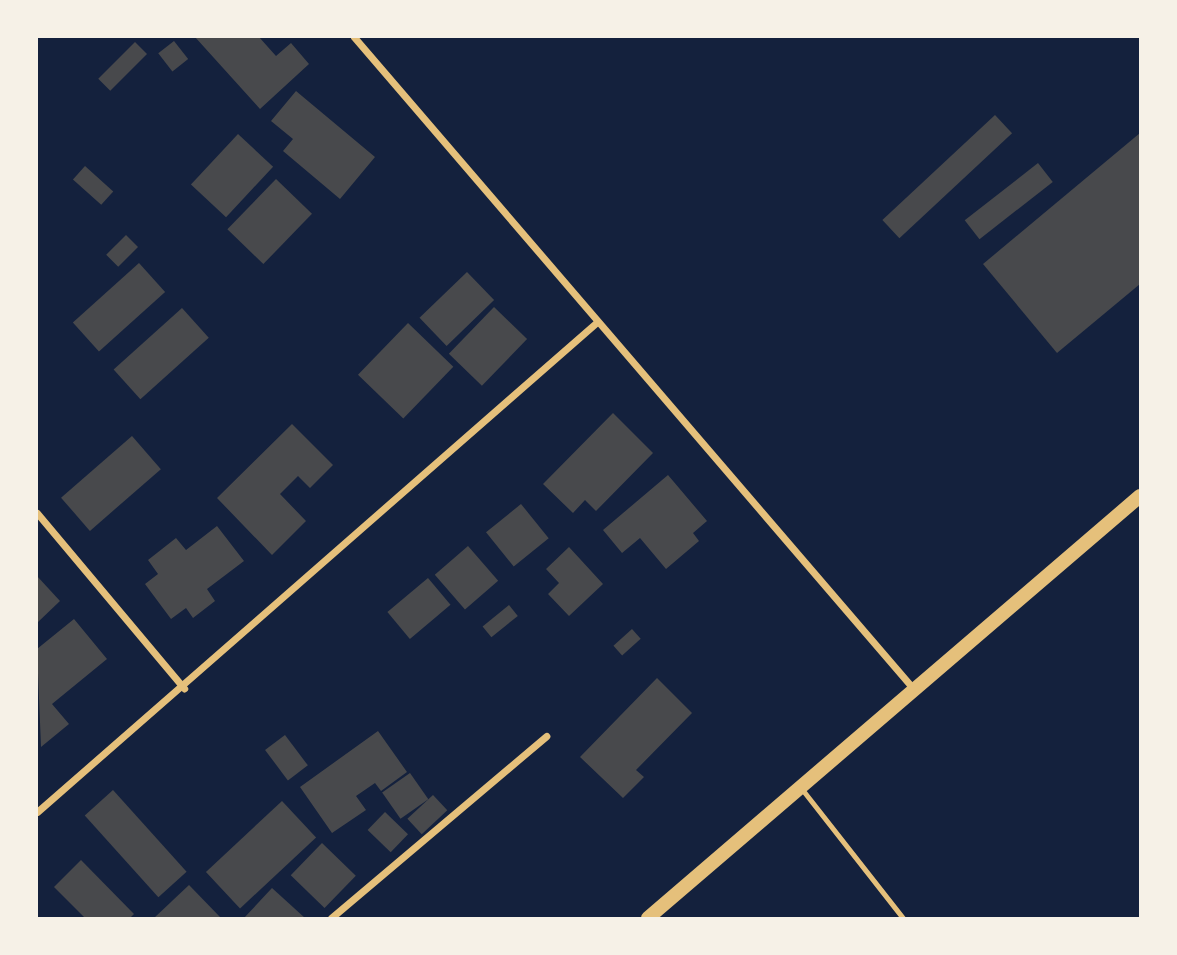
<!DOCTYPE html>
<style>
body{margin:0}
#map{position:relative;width:1177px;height:955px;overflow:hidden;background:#14213d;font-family:Karla,sans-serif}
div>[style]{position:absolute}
.building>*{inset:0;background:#48494c;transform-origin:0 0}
.service>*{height:5px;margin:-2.5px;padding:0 2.5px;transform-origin:2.5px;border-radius:2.5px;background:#e5c07b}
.minor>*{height:7px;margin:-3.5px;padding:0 3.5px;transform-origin:3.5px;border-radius:3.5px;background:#e5c07b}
.secondary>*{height:14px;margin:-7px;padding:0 7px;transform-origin:7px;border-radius:7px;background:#e5c07b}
span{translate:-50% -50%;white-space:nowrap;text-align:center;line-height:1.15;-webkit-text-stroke:6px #f6f1e7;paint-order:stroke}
.frame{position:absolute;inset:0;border:38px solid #f6f1e7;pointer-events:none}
</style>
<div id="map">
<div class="building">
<div style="clip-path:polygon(195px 37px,259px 37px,276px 56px,291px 43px,309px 64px,260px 109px)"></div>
<div style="left:174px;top:41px;width:23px;height:20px;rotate:52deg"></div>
<div style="left:135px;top:42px;width:17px;height:52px;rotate:45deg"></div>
<div style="clip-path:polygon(296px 91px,375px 157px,340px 199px,283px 151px,293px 139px,271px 121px)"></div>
<div style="left:995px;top:115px;width:25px;height:154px;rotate:47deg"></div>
<div style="clip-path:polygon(1140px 133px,1140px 284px,1057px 353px,983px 264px)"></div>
<div style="left:238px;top:134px;width:48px;height:69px;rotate:43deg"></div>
<div style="left:1038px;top:163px;width:24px;height:93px;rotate:52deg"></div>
<div style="left:85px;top:166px;width:38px;height:18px;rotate:42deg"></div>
<div style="left:276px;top:179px;width:50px;height:70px;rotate:44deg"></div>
<div style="left:126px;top:235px;width:17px;height:28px;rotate:45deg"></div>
<div style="left:139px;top:263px;width:39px;height:89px;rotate:48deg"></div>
<div style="left:467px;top:272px;width:39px;height:66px;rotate:46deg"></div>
<div style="left:494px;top:307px;width:46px;height:65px;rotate:44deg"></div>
<div style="left:182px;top:308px;width:40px;height:92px;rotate:48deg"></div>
<div style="left:408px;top:323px;width:63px;height:72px;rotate:44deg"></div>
<div style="clip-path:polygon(613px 413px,653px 453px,596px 511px,585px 500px,573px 513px,543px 484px)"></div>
<div style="clip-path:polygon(292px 424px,333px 465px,310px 488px,298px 476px,280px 494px,306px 521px,272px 555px,217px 498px)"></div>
<div style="left:132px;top:436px;width:44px;height:94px;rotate:49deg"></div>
<div style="clip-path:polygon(668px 475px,707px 521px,693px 533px,699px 541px,666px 569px,640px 538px,622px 553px,603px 530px)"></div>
<div style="left:521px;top:504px;width:44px;height:45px;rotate:51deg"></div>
<div style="clip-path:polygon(217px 526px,244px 561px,207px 589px,215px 601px,193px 618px,186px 608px,171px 619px,145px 584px,158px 574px,148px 560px,176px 538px,186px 550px)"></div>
<div style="left:468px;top:546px;width:46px;height:44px;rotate:49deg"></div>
<div style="clip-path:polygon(569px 547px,603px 584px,569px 616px,548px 594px,559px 583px,546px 569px)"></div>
<div style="clip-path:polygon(37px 576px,60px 601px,37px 623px)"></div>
<div style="left:428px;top:578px;width:35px;height:53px;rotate:50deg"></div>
<div style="left:509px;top:605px;width:14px;height:34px;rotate:51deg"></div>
<div style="clip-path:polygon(74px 619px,107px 659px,52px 704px,69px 724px,41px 747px,37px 649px)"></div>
<div style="left:632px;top:629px;width:13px;height:25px;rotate:48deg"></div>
<div style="clip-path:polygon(657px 678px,692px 713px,636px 770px,644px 777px,623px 798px,580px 757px)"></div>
<div style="clip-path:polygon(378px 731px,407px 772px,381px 791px,375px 783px,356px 796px,366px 810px,332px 833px,300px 787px)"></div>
<div style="left:285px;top:735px;width:38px;height:25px;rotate:53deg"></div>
<div style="left:410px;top:773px;width:32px;height:34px;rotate:55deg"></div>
<div style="left:113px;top:790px;width:110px;height:38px;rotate:48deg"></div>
<div style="left:433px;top:795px;width:21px;height:35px;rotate:47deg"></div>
<div style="left:282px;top:801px;width:50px;height:104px;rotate:47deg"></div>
<div style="left:385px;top:812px;width:32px;height:25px;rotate:44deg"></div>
<div style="left:322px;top:843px;width:47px;height:45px;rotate:44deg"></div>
<div style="clip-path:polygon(81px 860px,134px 914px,130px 918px,85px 918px,54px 887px)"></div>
<div style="clip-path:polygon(189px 885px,221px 918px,154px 918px)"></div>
<div style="clip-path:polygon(272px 888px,305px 918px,244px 918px)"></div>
</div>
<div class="service">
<div style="left:801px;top:788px;width:165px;rotate:51.9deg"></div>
</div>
<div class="minor">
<div style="left:354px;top:37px;width:857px;rotate:49.36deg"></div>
<div style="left:37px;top:513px;width:229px;rotate:50deg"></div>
<div style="left:37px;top:812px;width:744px;rotate:-41.19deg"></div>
<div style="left:331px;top:918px;width:282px;rotate:-40.2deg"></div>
</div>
<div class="secondary">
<div style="left:648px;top:918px;width:648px;rotate:-40.62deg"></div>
</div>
<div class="frame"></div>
</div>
